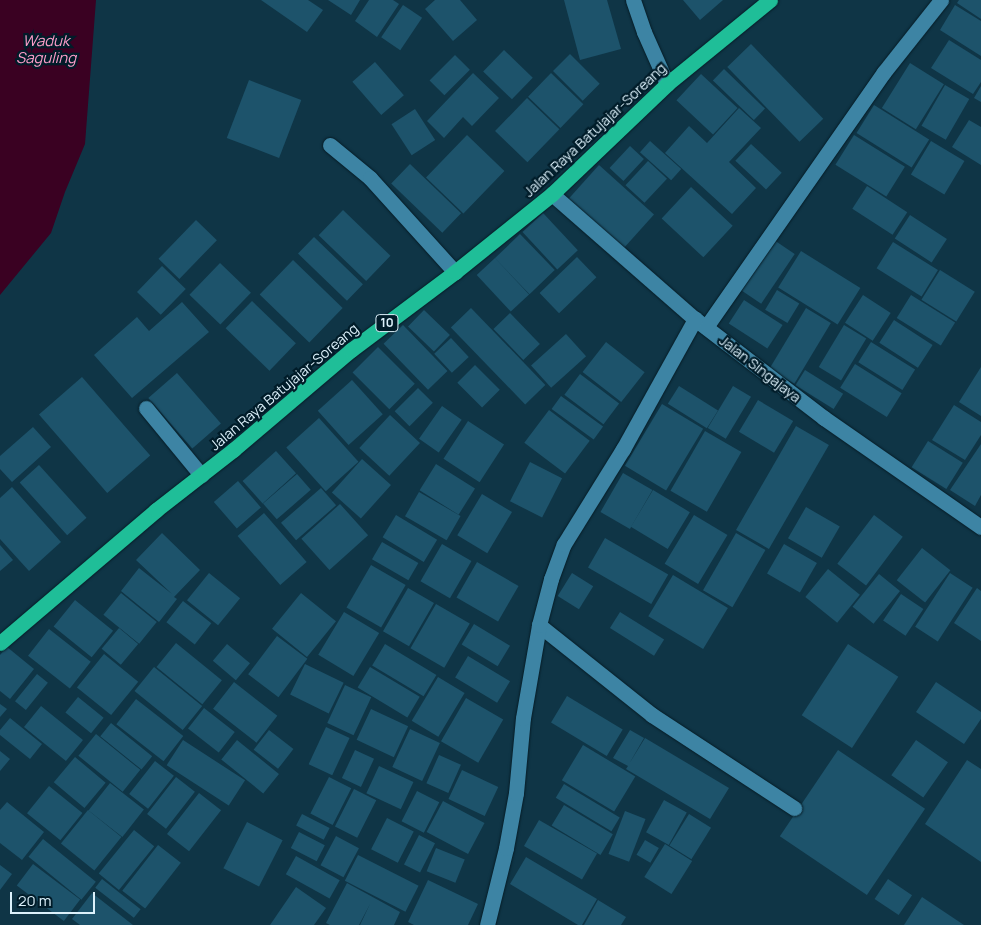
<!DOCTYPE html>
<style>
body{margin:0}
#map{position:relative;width:981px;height:925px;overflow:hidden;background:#0f3546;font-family:Manrope,sans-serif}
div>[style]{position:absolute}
.water>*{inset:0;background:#3a0122}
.building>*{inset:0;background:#1d536b;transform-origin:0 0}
.roads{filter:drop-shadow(0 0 1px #061c26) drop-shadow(0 0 1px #061c26)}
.minor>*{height:15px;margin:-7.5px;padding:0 7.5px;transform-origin:7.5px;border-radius:7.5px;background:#3d84a4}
.highway>*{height:15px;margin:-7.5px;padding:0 7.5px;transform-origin:7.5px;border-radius:7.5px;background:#1fbe98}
span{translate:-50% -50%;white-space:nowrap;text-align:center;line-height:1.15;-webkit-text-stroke:4.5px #001c29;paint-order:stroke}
.shield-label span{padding:1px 4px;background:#001c29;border:1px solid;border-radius:4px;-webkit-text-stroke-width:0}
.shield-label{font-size:12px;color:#dcf1fb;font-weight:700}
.street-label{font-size:14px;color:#dcf1fb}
.water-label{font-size:15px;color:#fc9dc9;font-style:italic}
.scale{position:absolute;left:10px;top:892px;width:85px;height:22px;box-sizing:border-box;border:2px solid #dcf1fb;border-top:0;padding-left:6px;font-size:15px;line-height:18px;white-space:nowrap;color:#dcf1fb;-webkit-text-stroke:4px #001c29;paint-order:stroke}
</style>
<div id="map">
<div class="water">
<div style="clip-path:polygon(0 0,96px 0,85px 144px,65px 192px,51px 233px,0 295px)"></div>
</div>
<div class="building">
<div style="clip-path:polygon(261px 0,308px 0,323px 10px,307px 32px)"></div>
<div style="clip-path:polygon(328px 0,360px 0,351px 15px)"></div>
<div style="clip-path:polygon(369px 0,393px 0,399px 4px,377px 37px,355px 21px)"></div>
<div style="clip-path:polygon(435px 0,460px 0,477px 20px,453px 41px,425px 9px)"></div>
<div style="clip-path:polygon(564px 0,607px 0,621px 49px,580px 60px)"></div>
<div style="clip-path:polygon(683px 0,723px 0,700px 20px)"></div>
<div style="clip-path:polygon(959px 0,981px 0,981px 19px,957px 3px)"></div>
<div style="left:403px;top:5px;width:23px;height:39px;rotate:34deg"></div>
<div style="clip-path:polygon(955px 5px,981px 21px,981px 56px,940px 30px)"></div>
<div style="clip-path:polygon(949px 40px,981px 60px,981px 82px,973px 94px,931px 68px)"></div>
<div style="left:751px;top:44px;width:104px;height:33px;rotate:46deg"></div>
<div style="left:504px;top:50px;width:40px;height:30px;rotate:44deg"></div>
<div style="left:570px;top:54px;width:42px;height:24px;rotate:45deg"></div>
<div style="left:455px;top:55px;width:21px;height:36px;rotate:45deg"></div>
<div style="left:375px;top:62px;width:44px;height:30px;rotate:49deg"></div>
<div style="left:910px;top:63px;width:40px;height:53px;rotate:32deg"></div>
<div style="left:724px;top:69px;width:57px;height:16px;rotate:44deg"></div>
<div style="clip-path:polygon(473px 73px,499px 98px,472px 126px,463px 117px,444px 138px,427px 121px)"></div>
<div style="left:551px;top:73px;width:45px;height:33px;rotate:44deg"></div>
<div style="left:701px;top:74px;width:50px;height:36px;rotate:43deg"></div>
<div style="left:249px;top:80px;width:56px;height:62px;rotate:21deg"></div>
<div style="left:945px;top:85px;width:28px;height:47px;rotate:30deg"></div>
<div style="clip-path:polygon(981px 86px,981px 102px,974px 98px)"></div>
<div style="left:527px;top:98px;width:45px;height:46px;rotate:44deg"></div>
<div style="left:874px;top:105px;width:65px;height:33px;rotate:32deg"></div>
<div style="clip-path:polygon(739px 108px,761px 128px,729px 162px,756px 188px,732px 214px,665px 153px,689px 126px,707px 143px)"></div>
<div style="left:415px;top:109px;width:37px;height:28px;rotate:57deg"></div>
<div style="clip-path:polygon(969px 120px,981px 127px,981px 165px,952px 147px)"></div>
<div style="left:467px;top:135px;width:52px;height:59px;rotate:44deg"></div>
<div style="left:854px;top:135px;width:60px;height:35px;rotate:32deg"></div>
<div style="left:650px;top:141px;width:42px;height:15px;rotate:42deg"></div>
<div style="left:931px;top:141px;width:39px;height:39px;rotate:31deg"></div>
<div style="left:751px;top:144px;width:42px;height:23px;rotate:43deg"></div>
<div style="left:630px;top:146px;width:19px;height:30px;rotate:43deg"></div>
<div style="left:648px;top:161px;width:26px;height:33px;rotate:43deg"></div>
<div style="left:410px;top:164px;width:71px;height:27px;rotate:44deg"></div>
<div style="left:599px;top:165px;width:74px;height:46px;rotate:42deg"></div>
<div style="left:867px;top:186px;width:48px;height:27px;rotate:33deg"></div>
<div style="left:691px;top:187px;width:57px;height:43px;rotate:43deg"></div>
<div style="left:343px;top:210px;width:66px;height:35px;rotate:44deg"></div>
<div style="left:543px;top:213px;width:51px;height:28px;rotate:47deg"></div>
<div style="left:910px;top:215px;width:44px;height:28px;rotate:33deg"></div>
<div style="left:196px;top:220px;width:29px;height:54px;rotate:44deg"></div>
<div style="left:520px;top:234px;width:50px;height:35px;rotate:46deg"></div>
<div style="left:314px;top:237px;width:68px;height:23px;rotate:44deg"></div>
<div style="left:774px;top:240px;width:25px;height:60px;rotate:34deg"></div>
<div style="left:893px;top:242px;width:53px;height:31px;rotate:32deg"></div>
<div style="left:801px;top:251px;width:70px;height:43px;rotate:32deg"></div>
<div style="left:577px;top:257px;width:28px;height:52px;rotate:46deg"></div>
<div style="left:495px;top:258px;width:50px;height:25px;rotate:47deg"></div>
<div style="left:293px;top:260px;width:69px;height:48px;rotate:44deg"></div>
<div style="left:220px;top:263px;width:43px;height:44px;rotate:44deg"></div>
<div style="left:162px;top:266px;width:33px;height:36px;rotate:44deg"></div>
<div style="left:940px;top:270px;width:41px;height:35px;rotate:32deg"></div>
<div style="left:777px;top:290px;width:26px;height:23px;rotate:31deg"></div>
<div style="left:863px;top:295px;width:33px;height:33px;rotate:33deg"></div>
<div style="left:911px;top:295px;width:52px;height:27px;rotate:32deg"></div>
<div style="left:744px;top:300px;width:46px;height:28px;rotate:33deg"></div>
<div style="left:252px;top:301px;width:61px;height:38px;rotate:44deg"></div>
<div style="clip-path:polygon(182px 302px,209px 332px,132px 398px,94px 355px,137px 317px,149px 331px)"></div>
<div style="left:471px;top:308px;width:107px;height:28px;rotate:46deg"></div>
<div style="left:806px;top:308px;width:29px;height:71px;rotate:31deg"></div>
<div style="left:424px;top:310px;width:36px;height:23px;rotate:44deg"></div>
<div style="left:510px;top:313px;width:43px;height:23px;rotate:46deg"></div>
<div style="left:894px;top:320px;width:46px;height:27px;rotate:33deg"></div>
<div style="left:403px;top:325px;width:64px;height:27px;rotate:46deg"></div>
<div style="left:844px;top:325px;width:26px;height:49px;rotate:31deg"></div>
<div style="left:566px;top:334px;width:30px;height:47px;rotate:48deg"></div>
<div style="left:451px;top:338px;width:26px;height:23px;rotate:47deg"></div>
<div style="left:606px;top:342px;width:49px;height:38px;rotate:38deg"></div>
<div style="left:871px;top:342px;width:52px;height:24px;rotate:32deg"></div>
<div style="left:378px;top:347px;width:52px;height:36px;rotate:45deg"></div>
<div style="left:855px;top:364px;width:55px;height:28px;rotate:32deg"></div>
<div style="left:475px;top:365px;width:35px;height:25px;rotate:45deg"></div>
<div style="clip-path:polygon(981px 367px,981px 416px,959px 402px)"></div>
<div style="left:805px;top:370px;width:45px;height:18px;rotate:32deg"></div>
<div style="left:177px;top:373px;width:67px;height:38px;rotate:49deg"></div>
<div style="left:580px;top:374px;width:49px;height:26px;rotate:37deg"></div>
<div style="left:82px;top:377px;width:104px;height:57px;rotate:49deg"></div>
<div style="left:352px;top:380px;width:46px;height:46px;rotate:48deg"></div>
<div style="left:679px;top:386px;width:46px;height:21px;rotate:32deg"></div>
<div style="left:733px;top:386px;width:21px;height:49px;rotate:31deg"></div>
<div style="left:418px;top:388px;width:21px;height:33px;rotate:45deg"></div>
<div style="left:561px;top:396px;width:52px;height:16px;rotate:36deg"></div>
<div style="left:758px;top:400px;width:41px;height:37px;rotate:31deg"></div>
<div style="left:662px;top:404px;width:48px;height:72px;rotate:31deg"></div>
<div style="clip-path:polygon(954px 405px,981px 422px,981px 435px,965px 460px,932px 440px)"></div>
<div style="left:442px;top:406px;width:24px;height:40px;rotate:35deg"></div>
<div style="left:549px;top:410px;width:51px;height:41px;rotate:37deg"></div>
<div style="left:390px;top:415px;width:41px;height:45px;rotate:43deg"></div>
<div style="left:319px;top:418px;width:59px;height:44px;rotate:48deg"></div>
<div style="left:468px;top:421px;width:43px;height:45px;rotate:33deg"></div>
<div style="left:796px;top:426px;width:38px;height:120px;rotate:30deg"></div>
<div style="clip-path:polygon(33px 427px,51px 447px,12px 482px,0 469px,0 456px)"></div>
<div style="left:705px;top:431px;width:42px;height:69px;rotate:30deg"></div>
<div style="left:928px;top:441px;width:41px;height:31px;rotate:32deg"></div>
<div style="clip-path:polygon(981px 444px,981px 495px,975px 506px,950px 490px)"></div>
<div style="left:276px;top:451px;width:30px;height:45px;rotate:48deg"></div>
<div style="left:362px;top:459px;width:39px;height:45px;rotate:42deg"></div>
<div style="left:530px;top:462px;width:36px;height:44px;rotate:27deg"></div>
<div style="left:436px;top:464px;width:46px;height:31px;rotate:32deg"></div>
<div style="left:39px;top:465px;width:71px;height:26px;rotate:48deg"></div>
<div style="left:623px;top:473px;width:34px;height:45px;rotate:30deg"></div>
<div style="left:297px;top:474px;width:21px;height:45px;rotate:49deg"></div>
<div style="left:238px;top:481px;width:35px;height:32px;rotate:49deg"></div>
<div style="clip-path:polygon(12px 487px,61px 542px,29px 571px,0 539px,0 498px)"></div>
<div style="left:321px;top:488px;width:23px;height:53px;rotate:49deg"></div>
<div style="left:653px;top:490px;width:43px;height:43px;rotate:31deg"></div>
<div style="left:419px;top:492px;width:48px;height:28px;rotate:30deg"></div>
<div style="left:482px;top:494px;width:35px;height:48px;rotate:31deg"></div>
<div style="left:340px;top:504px;width:42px;height:52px;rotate:48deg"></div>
<div style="left:806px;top:507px;width:39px;height:36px;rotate:30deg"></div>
<div style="left:264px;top:513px;width:65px;height:35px;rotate:49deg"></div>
<div style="left:396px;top:515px;width:48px;height:26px;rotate:31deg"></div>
<div style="left:694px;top:515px;width:39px;height:57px;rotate:31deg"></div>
<div style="left:874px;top:515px;width:36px;height:61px;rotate:37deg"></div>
<div style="clip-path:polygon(162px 533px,200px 570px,174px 597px,177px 599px,159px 622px,121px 591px,139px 568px,172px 594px,136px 560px)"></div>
<div style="left:736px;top:533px;width:34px;height:66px;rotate:30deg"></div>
<div style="left:605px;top:538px;width:73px;height:34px;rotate:30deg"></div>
<div style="left:382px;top:542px;width:42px;height:20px;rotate:30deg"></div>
<div style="left:442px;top:544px;width:34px;height:43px;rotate:30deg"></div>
<div style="left:784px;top:544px;width:38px;height:34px;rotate:30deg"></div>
<div style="clip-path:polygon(0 545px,13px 560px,0 571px)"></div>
<div style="left:922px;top:548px;width:36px;height:41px;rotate:38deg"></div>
<div style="left:477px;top:562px;width:48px;height:41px;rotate:30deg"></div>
<div style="left:371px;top:565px;width:40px;height:49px;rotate:30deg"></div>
<div style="left:828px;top:569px;width:41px;height:36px;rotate:39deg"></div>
<div style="left:209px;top:573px;width:40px;height:35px;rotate:39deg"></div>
<div style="left:572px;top:573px;width:25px;height:27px;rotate:32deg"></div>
<div style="left:950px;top:573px;width:27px;height:64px;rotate:33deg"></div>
<div style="left:879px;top:574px;width:27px;height:42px;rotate:39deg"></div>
<div style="left:673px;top:575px;width:64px;height:48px;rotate:31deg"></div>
<div style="left:408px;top:588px;width:30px;height:50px;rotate:30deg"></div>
<div style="clip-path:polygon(977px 588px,981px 591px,981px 641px,954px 623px)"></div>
<div style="left:121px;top:593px;width:46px;height:28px;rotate:39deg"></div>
<div style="left:301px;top:593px;width:45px;height:46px;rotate:39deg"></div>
<div style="left:901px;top:594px;width:27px;height:32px;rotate:34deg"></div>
<div style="left:75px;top:600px;width:49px;height:34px;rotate:39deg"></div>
<div style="left:183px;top:601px;width:36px;height:27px;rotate:38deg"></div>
<div style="left:436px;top:604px;width:39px;height:51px;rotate:30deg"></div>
<div style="left:344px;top:612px;width:41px;height:50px;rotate:31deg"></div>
<div style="left:620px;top:612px;width:52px;height:19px;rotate:32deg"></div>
<div style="left:474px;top:624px;width:42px;height:24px;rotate:31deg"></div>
<div style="left:119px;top:628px;width:25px;height:27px;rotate:40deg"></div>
<div style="left:49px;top:629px;width:53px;height:34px;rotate:38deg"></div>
<div style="left:277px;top:636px;width:38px;height:48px;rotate:37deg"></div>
<div style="left:176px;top:643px;width:59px;height:31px;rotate:39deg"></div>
<div style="left:227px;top:644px;width:30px;height:22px;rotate:40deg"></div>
<div style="left:385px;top:644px;width:60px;height:25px;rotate:31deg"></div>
<div style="left:848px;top:644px;width:60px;height:85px;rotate:33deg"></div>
<div style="clip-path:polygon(7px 647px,34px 669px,10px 699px,0 691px,0 655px)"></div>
<div style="left:104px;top:654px;width:44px;height:43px;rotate:39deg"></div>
<div style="left:468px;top:656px;width:49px;height:25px;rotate:31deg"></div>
<div style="left:305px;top:664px;width:43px;height:34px;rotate:26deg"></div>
<div style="left:154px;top:667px;width:62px;height:31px;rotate:39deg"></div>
<div style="left:370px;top:667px;width:58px;height:24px;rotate:31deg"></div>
<div style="left:37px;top:674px;width:14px;height:35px;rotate:39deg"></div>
<div style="left:438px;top:677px;width:31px;height:51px;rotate:31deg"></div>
<div style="left:234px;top:682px;width:55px;height:34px;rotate:38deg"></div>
<div style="clip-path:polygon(936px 682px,981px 712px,981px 719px,964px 744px,916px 712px)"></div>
<div style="left:345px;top:685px;width:29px;height:42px;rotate:25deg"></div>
<div style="left:567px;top:696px;width:65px;height:31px;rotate:31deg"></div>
<div style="left:78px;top:697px;width:33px;height:20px;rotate:39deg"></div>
<div style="left:466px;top:698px;width:43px;height:50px;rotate:30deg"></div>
<div style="left:136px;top:699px;width:60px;height:32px;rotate:38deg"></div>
<div style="clip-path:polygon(0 704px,7px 709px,0 717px)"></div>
<div style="left:41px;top:706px;width:54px;height:27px;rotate:39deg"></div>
<div style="left:204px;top:708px;width:39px;height:26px;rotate:38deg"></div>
<div style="left:371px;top:709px;width:41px;height:34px;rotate:25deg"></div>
<div style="clip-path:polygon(10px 718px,42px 744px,30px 759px,0 735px,0 730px)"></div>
<div style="left:111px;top:723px;width:53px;height:17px;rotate:39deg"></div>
<div style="left:326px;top:727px;width:26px;height:41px;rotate:25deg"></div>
<div style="left:410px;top:729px;width:33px;height:42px;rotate:25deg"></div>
<div style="left:269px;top:730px;width:31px;height:25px;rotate:38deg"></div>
<div style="clip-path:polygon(630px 730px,644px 738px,629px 764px,645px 738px,729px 788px,710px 819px,626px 769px,628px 766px,613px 758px)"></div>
<div style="left:96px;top:734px;width:57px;height:28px;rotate:39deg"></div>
<div style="left:183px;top:740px;width:74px;height:30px;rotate:33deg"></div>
<div style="left:237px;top:740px;width:54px;height:25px;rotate:39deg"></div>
<div style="left:916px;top:740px;width:39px;height:43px;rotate:35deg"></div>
<div style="left:583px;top:745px;width:61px;height:41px;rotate:31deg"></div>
<div style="left:355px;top:750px;width:21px;height:31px;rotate:25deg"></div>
<div style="left:838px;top:750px;width:105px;height:104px;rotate:34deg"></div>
<div style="clip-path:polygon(0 751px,10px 759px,0 771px)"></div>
<div style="left:439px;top:755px;width:24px;height:31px;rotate:24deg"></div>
<div style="left:75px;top:757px;width:40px;height:33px;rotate:40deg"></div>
<div style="clip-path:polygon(967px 760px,981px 769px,981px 862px,925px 824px)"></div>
<div style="left:155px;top:761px;width:24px;height:42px;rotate:38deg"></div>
<div style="left:379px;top:766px;width:38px;height:30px;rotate:25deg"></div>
<div style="left:462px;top:770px;width:40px;height:32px;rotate:25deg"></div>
<div style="left:176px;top:777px;width:24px;height:47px;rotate:38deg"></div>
<div style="left:329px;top:777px;width:25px;height:41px;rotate:27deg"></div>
<div style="left:110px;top:783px;width:43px;height:35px;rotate:38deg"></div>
<div style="left:564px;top:784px;width:65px;height:16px;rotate:31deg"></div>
<div style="left:49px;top:786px;width:43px;height:35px;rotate:39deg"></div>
<div style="left:354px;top:789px;width:25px;height:42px;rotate:27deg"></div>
<div style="left:417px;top:791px;width:25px;height:34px;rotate:27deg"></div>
<div style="left:199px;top:793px;width:28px;height:52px;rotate:38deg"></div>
<div style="left:664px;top:800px;width:26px;height:37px;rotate:29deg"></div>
<div style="left:443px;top:801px;width:47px;height:35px;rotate:28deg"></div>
<div style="clip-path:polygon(7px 802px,44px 832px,22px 860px,0 843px,0 810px)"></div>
<div style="left:564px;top:805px;width:57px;height:24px;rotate:31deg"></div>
<div style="left:88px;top:810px;width:43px;height:43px;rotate:39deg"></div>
<div style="left:625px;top:811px;width:22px;height:46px;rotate:21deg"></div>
<div style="left:302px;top:814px;width:31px;height:13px;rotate:27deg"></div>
<div style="left:689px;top:814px;width:26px;height:37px;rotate:32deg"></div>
<div style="left:387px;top:818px;width:30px;height:35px;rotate:27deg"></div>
<div style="left:539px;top:820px;width:67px;height:30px;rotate:30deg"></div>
<div style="left:247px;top:822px;width:40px;height:52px;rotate:27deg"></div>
<div style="left:134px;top:830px;width:26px;height:56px;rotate:39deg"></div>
<div style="left:299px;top:832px;width:29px;height:18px;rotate:27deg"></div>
<div style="left:419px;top:835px;width:18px;height:33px;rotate:27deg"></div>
<div style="left:336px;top:836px;width:26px;height:33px;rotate:28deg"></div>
<div style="left:43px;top:839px;width:68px;height:23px;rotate:39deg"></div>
<div style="left:645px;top:840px;width:16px;height:17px;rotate:30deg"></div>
<div style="left:665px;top:844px;width:32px;height:39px;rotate:32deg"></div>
<div style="left:158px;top:845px;width:29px;height:58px;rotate:38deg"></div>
<div style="left:436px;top:848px;width:31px;height:25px;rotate:22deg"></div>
<div style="left:358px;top:855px;width:68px;height:29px;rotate:27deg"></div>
<div style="left:296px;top:856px;width:50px;height:21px;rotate:29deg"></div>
<div style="clip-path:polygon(526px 857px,597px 899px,582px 925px,578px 925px,510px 884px)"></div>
<div style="left:33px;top:864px;width:59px;height:27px;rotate:37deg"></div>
<div style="clip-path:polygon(0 865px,12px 874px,0 890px)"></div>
<div style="left:102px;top:879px;width:49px;height:11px;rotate:38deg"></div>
<div style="left:888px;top:879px;width:29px;height:24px;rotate:34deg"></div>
<div style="clip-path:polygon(428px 880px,478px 904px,468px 925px,414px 925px,408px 922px)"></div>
<div style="clip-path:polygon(347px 883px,400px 912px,394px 925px,360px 925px,370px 904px,359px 925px,330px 925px,326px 923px)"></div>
<div style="clip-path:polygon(296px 887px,326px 908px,314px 925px,270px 925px)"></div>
<div style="clip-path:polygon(92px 893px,133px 925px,80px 925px,72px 919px)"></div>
<div style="clip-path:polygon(922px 897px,964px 925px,904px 925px)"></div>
<div style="clip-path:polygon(598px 900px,626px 917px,621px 925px,584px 925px)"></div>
</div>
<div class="roads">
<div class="minor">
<div style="left:633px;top:0;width:34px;rotate:71deg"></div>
<div style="left:644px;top:32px;width:57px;rotate:66.1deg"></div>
<div style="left:330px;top:145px;width:52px;rotate:39.5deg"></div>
<div style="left:370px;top:178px;width:127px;rotate:47.9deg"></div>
<div style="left:552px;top:194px;width:190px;rotate:41.2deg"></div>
<div style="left:695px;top:319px;width:163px;rotate:37.5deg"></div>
<div style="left:824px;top:418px;width:191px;rotate:34.8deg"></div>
<div style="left:706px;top:327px;width:311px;rotate:-55.1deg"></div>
<div style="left:884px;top:72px;width:92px;rotate:-51.6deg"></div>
<div style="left:146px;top:408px;width:87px;rotate:50.6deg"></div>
<div style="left:539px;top:625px;width:144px;rotate:38.5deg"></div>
<div style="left:652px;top:715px;width:170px;rotate:33.2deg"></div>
<div style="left:487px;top:925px;width:79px;rotate:-76.1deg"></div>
<div style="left:506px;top:848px;width:56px;rotate:-79.7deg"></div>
<div style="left:516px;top:793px;width:75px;rotate:-84.7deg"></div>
<div style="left:523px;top:718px;width:94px;rotate:-80.2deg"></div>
<div style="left:539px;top:625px;width:48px;rotate:-75.4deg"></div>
<div style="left:551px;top:579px;width:37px;rotate:-70deg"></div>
<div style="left:564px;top:544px;width:112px;rotate:-58.2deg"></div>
<div style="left:623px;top:449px;width:149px;rotate:-61deg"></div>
</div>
<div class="highway">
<div style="left:0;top:643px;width:205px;rotate:-40.4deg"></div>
<div style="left:156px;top:510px;width:98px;rotate:-37.9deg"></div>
<div style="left:233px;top:450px;width:155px;rotate:-40.3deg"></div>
<div style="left:351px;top:350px;width:130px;rotate:-36.9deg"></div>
<div style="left:455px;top:272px;width:124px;rotate:-38.8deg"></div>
<div style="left:552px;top:194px;width:159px;rotate:-43.7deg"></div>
<div style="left:667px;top:84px;width:133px;rotate:-39.2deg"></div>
</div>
</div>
<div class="shield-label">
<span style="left:387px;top:323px">10</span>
</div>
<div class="street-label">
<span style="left:595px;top:130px;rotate:-43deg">Jalan Raya Batujajar-Soreang</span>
<span style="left:760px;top:369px;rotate:38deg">Jalan Singajaya</span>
<span style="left:284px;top:387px;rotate:-40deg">Jalan Raya Batujajar-Soreang</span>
</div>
<div class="water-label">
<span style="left:46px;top:49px">Waduk<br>Saguling</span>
</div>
<div class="scale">20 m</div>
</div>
